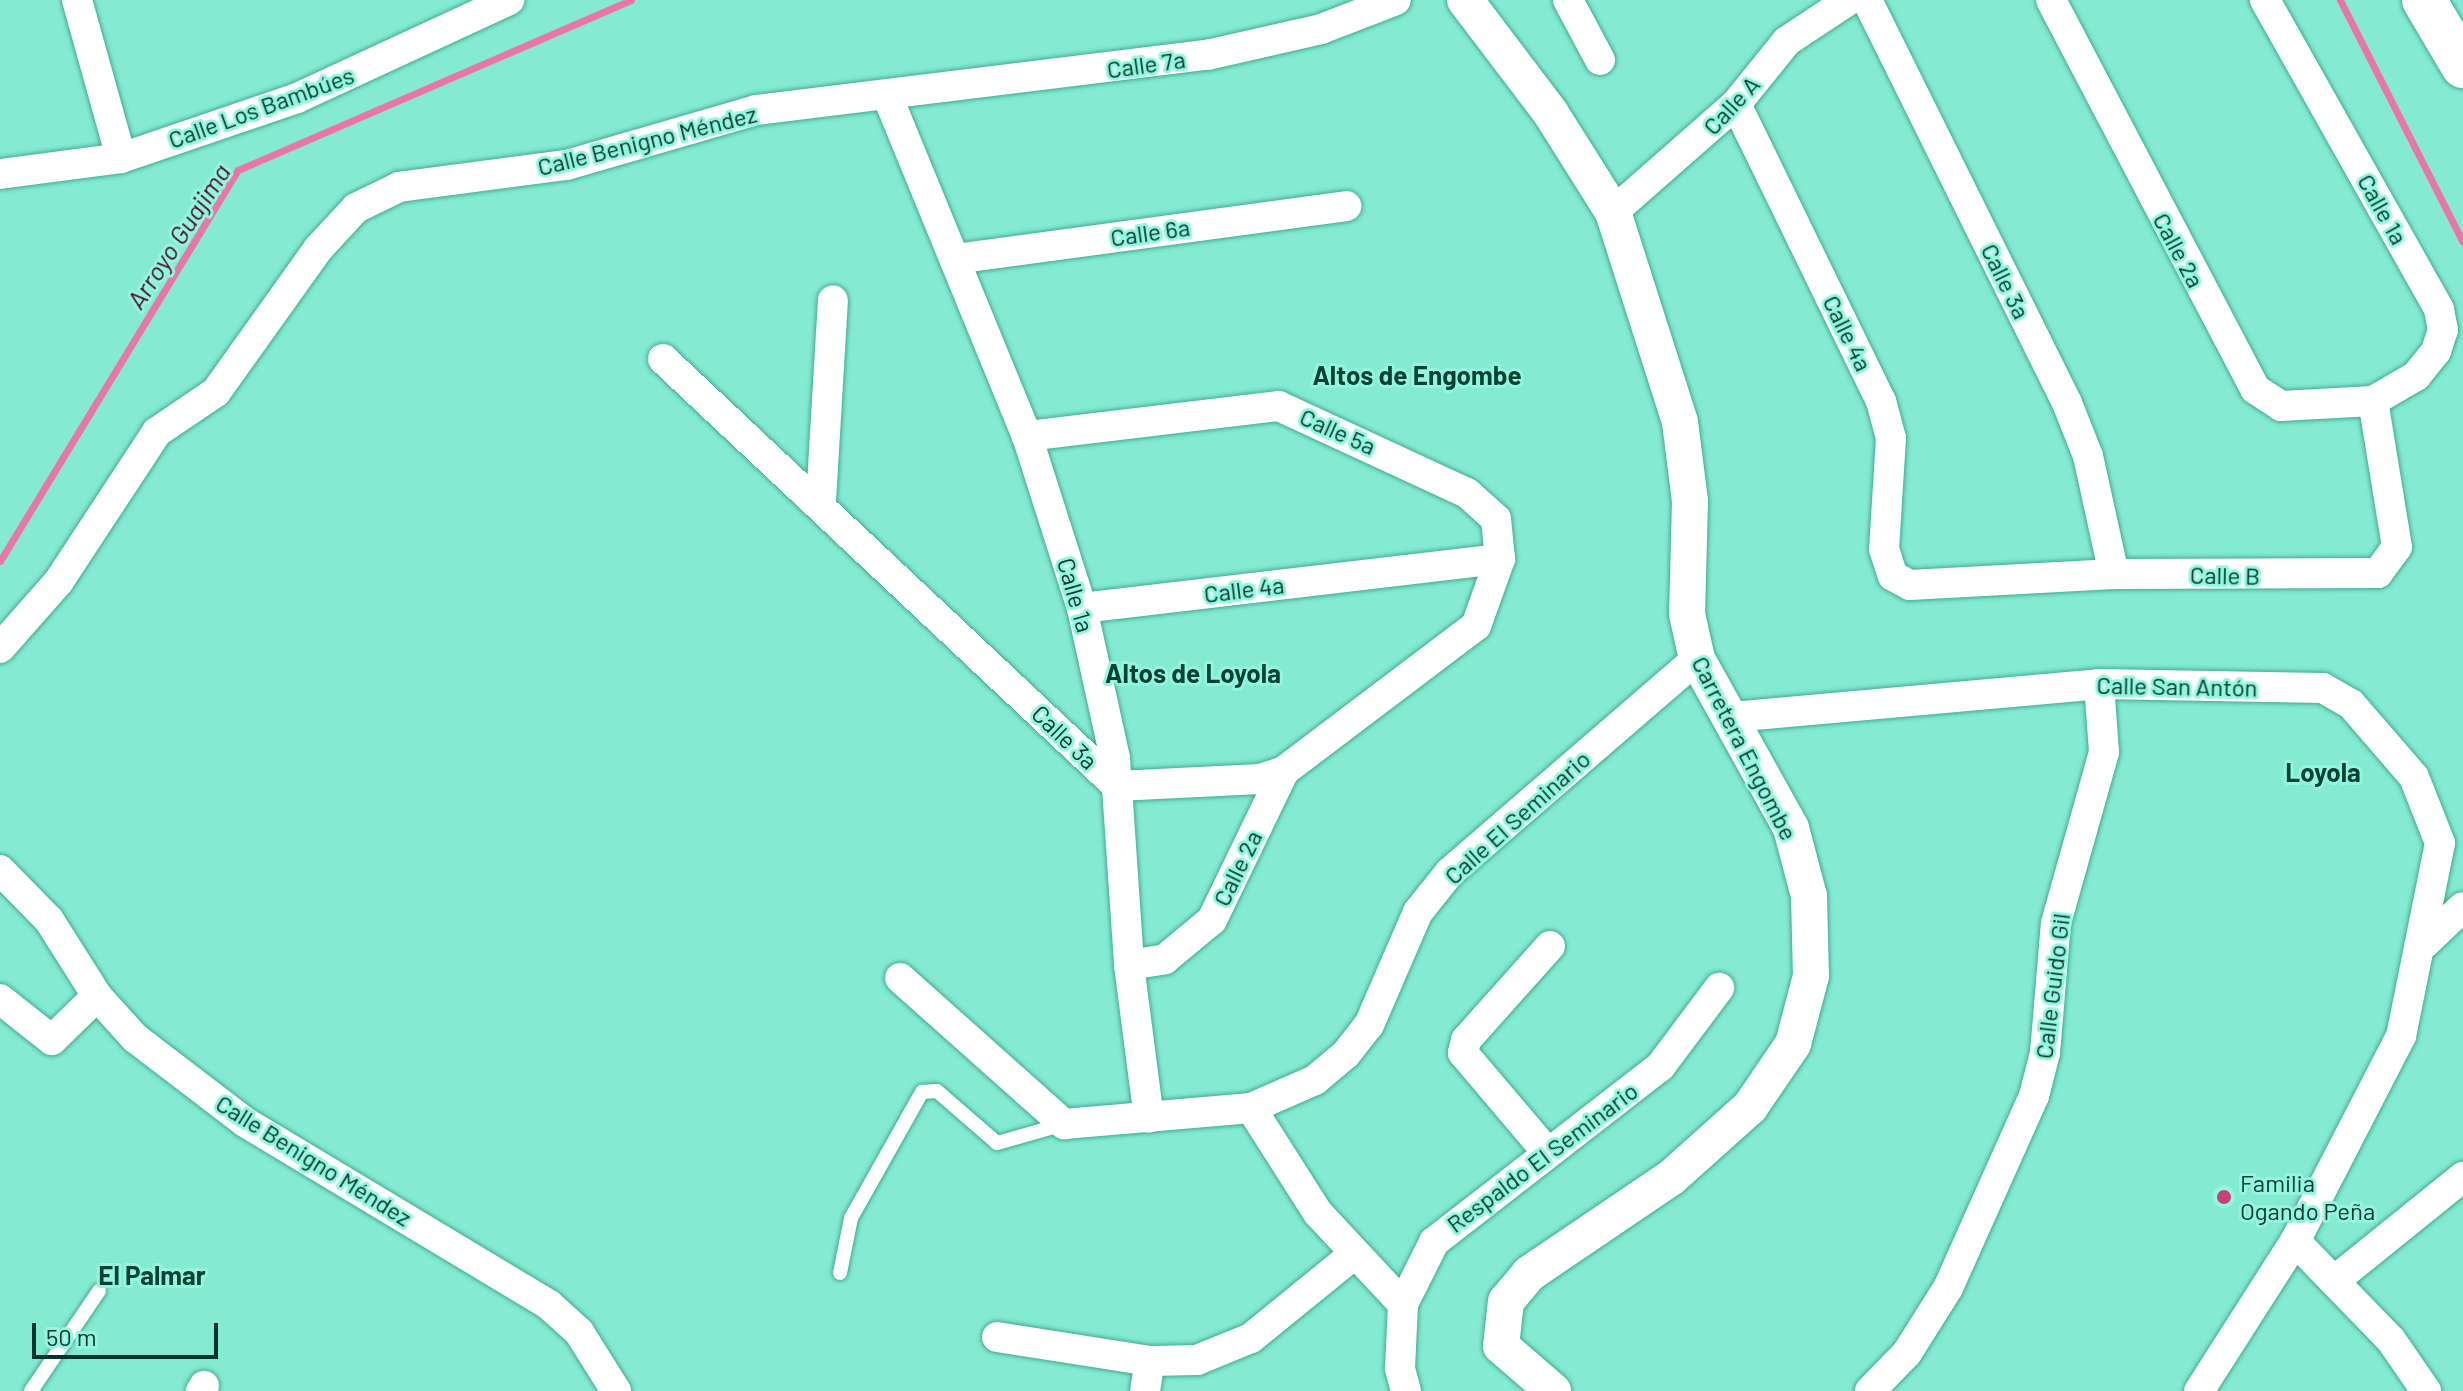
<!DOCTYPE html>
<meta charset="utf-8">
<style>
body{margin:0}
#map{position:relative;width:2463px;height:1391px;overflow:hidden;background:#84ebd2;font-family:Barlow,sans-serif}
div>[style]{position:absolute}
.stream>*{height:7px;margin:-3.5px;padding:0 3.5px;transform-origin:3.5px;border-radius:3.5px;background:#eb75a5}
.roads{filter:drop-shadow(0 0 2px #40ab94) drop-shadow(0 0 2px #40ab94)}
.service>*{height:14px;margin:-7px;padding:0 7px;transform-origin:7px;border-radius:7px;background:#fff}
.minor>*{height:30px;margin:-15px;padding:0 15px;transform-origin:15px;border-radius:15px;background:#fff}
.tertiary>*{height:36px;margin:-18px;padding:0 18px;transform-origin:18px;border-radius:18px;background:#fff}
.primary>*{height:44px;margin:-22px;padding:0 22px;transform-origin:22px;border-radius:22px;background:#fff}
.dots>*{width:22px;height:22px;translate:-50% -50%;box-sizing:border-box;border:4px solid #91f8df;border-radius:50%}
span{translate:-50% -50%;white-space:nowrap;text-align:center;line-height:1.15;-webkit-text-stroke:6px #91f8df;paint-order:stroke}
.street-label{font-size:24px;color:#04342b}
.poi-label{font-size:24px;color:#04342b}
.left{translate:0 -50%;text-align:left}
.water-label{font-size:26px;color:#50042c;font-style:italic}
.neighbourhood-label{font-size:26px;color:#004035;font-weight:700}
.scale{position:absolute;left:32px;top:1323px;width:186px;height:36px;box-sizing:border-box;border:4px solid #04342b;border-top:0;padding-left:10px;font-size:24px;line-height:28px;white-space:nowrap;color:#04342b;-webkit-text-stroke:6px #91f8df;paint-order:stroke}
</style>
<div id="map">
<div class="stream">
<div style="left:2340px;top:0;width:271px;rotate:63.1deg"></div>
<div style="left:0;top:561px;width:458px;rotate:-58.7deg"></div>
<div style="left:238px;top:170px;width:428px;rotate:-23.4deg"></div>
</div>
<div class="roads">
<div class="service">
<div style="left:840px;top:1273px;width:56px;rotate:-78.7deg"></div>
<div style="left:851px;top:1218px;width:145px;rotate:-60.6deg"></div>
<div style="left:922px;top:1092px;width:15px;rotate:-4deg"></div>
<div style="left:937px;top:1091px;width:79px;rotate:40.9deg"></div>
<div style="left:997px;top:1143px;width:70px;rotate:-15.8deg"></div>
<div style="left:31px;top:1391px;width:121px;rotate:-55.8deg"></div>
</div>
<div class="minor">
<div style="left:77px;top:0;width:164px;rotate:74.4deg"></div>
<div style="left:1568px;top:0;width:68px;rotate:61.9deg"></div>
<div style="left:1867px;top:0;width:450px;rotate:63.6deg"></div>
<div style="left:2067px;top:403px;width:57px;rotate:68.4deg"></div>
<div style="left:2088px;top:456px;width:121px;rotate:77.6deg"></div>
<div style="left:2051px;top:0;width:439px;rotate:62.3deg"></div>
<div style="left:2255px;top:389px;width:31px;rotate:33deg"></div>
<div style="left:2281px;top:406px;width:92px;rotate:-3.1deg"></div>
<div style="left:2373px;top:401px;width:50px;rotate:-30.2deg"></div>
<div style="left:2416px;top:376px;width:32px;rotate:-51deg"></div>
<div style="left:2436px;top:351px;width:22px;rotate:-72deg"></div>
<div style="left:2443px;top:330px;width:21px;rotate:-101deg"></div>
<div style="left:2439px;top:309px;width:355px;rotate:-119.4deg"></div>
<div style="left:889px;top:100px;width:363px;rotate:67.7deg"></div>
<div style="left:1027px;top:436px;width:181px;rotate:72.3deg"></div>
<div style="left:1082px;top:608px;width:154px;rotate:77.6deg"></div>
<div style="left:1115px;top:758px;width:207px;rotate:86.1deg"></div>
<div style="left:1129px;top:965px;width:154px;rotate:82.6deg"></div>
<div style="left:1736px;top:104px;width:331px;rotate:64deg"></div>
<div style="left:1881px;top:401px;width:38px;rotate:75deg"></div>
<div style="left:1891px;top:438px;width:111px;rotate:93.6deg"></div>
<div style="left:1884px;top:549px;width:28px;rotate:72deg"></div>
<div style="left:1893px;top:576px;width:19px;rotate:28deg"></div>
<div style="left:1910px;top:585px;width:204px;rotate:-3.1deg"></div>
<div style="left:2114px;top:574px;width:264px;rotate:-0.2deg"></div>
<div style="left:2378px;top:573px;width:32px;rotate:-54deg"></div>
<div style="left:2397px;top:547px;width:148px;rotate:-99.3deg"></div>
<div style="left:0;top:174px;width:122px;rotate:-7.5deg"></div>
<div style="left:121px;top:158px;width:186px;rotate:-18.8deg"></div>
<div style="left:297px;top:98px;width:234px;rotate:-24.8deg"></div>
<div style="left:1613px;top:212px;width:164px;rotate:-41.3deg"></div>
<div style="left:1736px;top:104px;width:81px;rotate:-51deg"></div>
<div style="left:1787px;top:41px;width:74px;rotate:-33.5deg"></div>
<div style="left:955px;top:259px;width:395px;rotate:-7.7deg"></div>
<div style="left:663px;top:359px;width:623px;rotate:43.24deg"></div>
<div style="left:1117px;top:786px;width:143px;rotate:-2.8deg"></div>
<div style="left:1260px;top:779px;width:25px;rotate:-18deg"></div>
<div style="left:1284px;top:771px;width:241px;rotate:-37.1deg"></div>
<div style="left:1476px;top:626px;width:71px;rotate:-70.3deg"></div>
<div style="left:1500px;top:559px;width:40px;rotate:-95.7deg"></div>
<div style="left:1496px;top:519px;width:39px;rotate:-138deg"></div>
<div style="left:1467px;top:493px;width:207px;rotate:-155.2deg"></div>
<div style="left:1279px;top:406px;width:254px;rotate:173.2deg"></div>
<div style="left:821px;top:501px;width:201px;rotate:-86.6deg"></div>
<div style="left:1082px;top:608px;width:421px;rotate:-6.7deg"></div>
<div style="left:0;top:648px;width:89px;rotate:-48.6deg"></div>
<div style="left:59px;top:581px;width:178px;rotate:-56.7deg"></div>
<div style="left:157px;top:432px;width:71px;rotate:-34.1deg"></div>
<div style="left:216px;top:392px;width:176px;rotate:-54.5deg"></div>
<div style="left:318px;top:249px;width:56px;rotate:-47.2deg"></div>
<div style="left:356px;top:208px;width:48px;rotate:-26deg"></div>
<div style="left:399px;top:187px;width:169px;rotate:-7.5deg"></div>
<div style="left:567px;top:165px;width:197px;rotate:-16.2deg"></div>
<div style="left:756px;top:110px;width:454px;rotate:-7deg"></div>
<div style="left:1207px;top:55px;width:117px;rotate:-12.8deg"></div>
<div style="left:1321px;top:29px;width:80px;rotate:-21.1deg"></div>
<div style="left:1732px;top:717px;width:368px;rotate:-5.1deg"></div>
<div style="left:2099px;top:684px;width:224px;rotate:1deg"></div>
<div style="left:2323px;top:688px;width:32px;rotate:30deg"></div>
<div style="left:2351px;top:704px;width:96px;rotate:49.2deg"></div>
<div style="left:2414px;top:777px;width:71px;rotate:68.5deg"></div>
<div style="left:2440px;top:843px;width:197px;rotate:101.4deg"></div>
<div style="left:2401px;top:1036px;width:231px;rotate:117.3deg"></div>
<div style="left:2295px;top:1241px;width:178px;rotate:122.6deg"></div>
<div style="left:0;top:870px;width:70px;rotate:45.6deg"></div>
<div style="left:49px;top:920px;width:90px;rotate:57.7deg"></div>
<div style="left:97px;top:996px;width:57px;rotate:47.9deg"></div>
<div style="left:135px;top:1038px;width:138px;rotate:37.4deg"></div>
<div style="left:245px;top:1122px;width:353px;rotate:31deg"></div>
<div style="left:548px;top:1304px;width:42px;rotate:42.1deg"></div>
<div style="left:579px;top:1332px;width:70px;rotate:57.9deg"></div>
<div style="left:2425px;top:943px;width:52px;rotate:-43.5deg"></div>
<div style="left:1129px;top:965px;width:36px;rotate:-9deg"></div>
<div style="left:1165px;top:959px;width:61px;rotate:-39.7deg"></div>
<div style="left:1212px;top:920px;width:165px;rotate:-64.2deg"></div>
<div style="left:900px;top:978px;width:220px;rotate:41.7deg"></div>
<div style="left:1064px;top:1124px;width:188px;rotate:-4.9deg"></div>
<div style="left:1251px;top:1108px;width:70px;rotate:-23.6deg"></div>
<div style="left:1315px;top:1080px;width:40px;rotate:-40deg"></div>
<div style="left:1346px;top:1054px;width:37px;rotate:-52deg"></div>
<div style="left:1369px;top:1025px;width:123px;rotate:-66.6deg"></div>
<div style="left:1418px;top:912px;width:51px;rotate:-51.3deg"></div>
<div style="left:1450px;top:872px;width:326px;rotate:-40.8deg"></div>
<div style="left:0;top:999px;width:66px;rotate:38.3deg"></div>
<div style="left:52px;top:1040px;width:63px;rotate:-44.4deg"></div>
<div style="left:1251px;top:1108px;width:125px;rotate:57.5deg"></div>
<div style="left:1318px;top:1213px;width:125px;rotate:47deg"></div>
<div style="left:1547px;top:1152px;width:130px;rotate:-130.3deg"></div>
<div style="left:1463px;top:1053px;width:13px;rotate:-77deg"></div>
<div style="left:1466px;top:1040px;width:126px;rotate:-48.2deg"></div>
<div style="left:2295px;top:1241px;width:138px;rotate:45.9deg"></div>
<div style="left:2391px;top:1340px;width:62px;rotate:55.5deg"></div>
<div style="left:2334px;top:1281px;width:166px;rotate:-38.9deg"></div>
<div style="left:997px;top:1337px;width:155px;rotate:8.9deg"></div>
<div style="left:1150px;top:1361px;width:47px;rotate:-1.2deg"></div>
<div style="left:1197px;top:1360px;width:58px;rotate:-22.2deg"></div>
<div style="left:1251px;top:1338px;width:130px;rotate:-39.1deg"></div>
<div style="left:201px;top:1391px;width:6px;rotate:-59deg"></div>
<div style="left:1145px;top:1391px;width:30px;rotate:-81deg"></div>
<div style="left:1406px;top:1391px;width:24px;rotate:-105deg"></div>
<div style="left:1400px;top:1368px;width:64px;rotate:-87.3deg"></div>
<div style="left:1403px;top:1304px;width:69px;rotate:-63.4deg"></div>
<div style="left:1434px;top:1242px;width:286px;rotate:-37.8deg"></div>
<div style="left:1660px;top:1067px;width:99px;rotate:-53.2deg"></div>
<div style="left:1870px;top:1391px;width:53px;rotate:-45.8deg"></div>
<div style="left:1907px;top:1353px;width:77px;rotate:-57.8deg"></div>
<div style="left:1948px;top:1288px;width:210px;rotate:-65.9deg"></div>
<div style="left:2034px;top:1096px;width:44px;rotate:-75.7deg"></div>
<div style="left:2045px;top:1053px;width:130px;rotate:-85.2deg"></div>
<div style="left:2056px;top:923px;width:178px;rotate:-74.3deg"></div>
<div style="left:2104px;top:752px;width:68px;rotate:-94.2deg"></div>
</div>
<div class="tertiary">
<div style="left:1465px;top:0;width:141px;rotate:52.8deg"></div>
<div style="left:1550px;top:112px;width:118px;rotate:57.8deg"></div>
<div style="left:1613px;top:212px;width:220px;rotate:72.3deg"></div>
<div style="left:1680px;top:422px;width:80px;rotate:82.8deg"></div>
<div style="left:1690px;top:501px;width:113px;rotate:91.5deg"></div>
<div style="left:1687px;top:614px;width:46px;rotate:77.5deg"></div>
<div style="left:1697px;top:659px;width:193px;rotate:60.9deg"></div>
<div style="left:1791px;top:828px;width:70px;rotate:75.2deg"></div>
<div style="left:1809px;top:896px;width:80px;rotate:88.6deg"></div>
<div style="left:1811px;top:976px;width:70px;rotate:104.8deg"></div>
<div style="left:1793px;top:1044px;width:76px;rotate:124.3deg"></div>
<div style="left:1750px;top:1107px;width:105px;rotate:138.1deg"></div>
<div style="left:1672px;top:1177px;width:173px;rotate:145.9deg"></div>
<div style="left:1529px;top:1274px;width:35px;rotate:130deg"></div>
<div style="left:1506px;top:1301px;width:45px;rotate:96.3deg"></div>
<div style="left:1501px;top:1346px;width:69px;rotate:40.9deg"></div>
</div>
<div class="primary">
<div style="left:2424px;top:0;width:77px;rotate:59.4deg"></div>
</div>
</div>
<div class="dots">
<div style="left:2224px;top:1197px;background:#c73f7d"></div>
</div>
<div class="street-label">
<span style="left:1146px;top:64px;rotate:-8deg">Calle 7a</span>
<span style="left:1731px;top:105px;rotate:-47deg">Calle A</span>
<span style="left:261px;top:107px;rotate:-20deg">Calle Los Bambúes</span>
<span style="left:647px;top:140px;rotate:-14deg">Calle Benigno Méndez</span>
<span style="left:2383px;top:209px;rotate:61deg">Calle 1a</span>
<span style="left:1150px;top:232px;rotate:-8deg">Calle 6a</span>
<span style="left:2179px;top:250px;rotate:62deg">Calle 2a</span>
<span style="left:2006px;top:281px;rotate:64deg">Calle 3a</span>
<span style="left:1848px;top:333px;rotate:64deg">Calle 4a</span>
<span style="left:1338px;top:431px;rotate:24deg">Calle 5a</span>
<span style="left:2225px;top:575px;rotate:1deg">Calle B</span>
<span style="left:1244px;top:589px;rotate:-7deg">Calle 4a</span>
<span style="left:1076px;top:595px;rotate:74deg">Calle 1a</span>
<span style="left:2177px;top:686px;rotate:1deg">Calle San Antón</span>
<span style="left:1065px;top:737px;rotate:44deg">Calle 3a</span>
<span style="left:1745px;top:748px;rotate:63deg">Carretera Engombe</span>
<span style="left:1517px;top:817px;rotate:-42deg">Calle El Seminario</span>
<span style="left:1237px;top:868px;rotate:-64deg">Calle 2a</span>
<span style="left:2052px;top:986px;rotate:-83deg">Calle Guido Gil</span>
<span style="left:1542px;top:1157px;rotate:-37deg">Respaldo El Seminario</span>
<span style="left:314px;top:1160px;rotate:32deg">Calle Benigno Méndez</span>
</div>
<div class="poi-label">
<span class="left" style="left:2240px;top:1197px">Familia<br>Ogando Peña</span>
</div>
<div class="water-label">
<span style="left:178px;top:236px;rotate:-57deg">Arroyo Guajima</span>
</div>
<div class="neighbourhood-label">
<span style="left:1417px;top:375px">Altos de Engombe</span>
<span style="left:1193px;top:673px">Altos de Loyola</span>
<span style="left:2323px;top:772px">Loyola</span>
<span style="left:152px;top:1275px">El Palmar</span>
</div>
<div class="scale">50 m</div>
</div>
